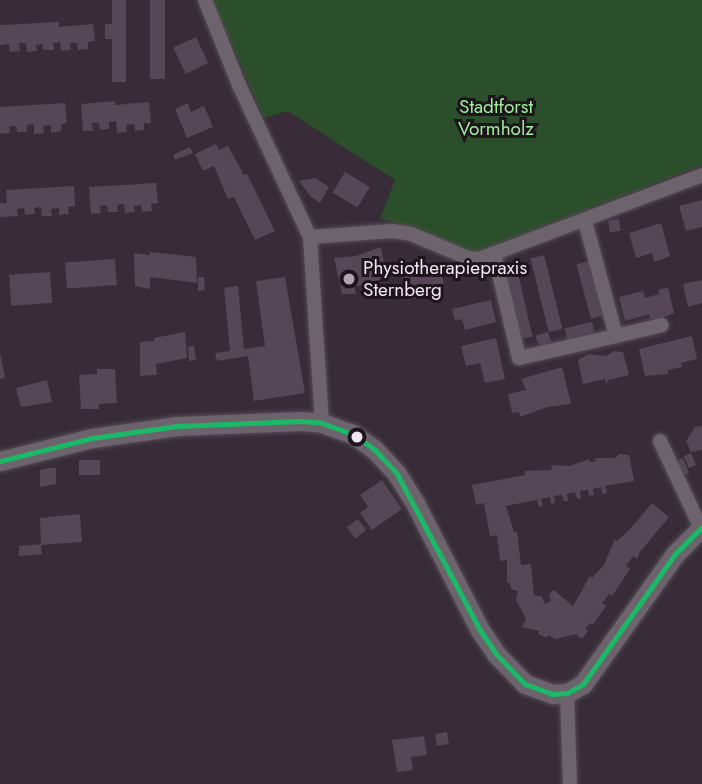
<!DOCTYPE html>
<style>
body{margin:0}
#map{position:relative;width:702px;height:784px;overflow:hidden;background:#372c37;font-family:Jost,sans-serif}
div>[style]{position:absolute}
.green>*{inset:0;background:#2b4f2a}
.building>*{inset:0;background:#554756;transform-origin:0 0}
.roads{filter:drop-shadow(0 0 2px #544b55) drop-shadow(0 0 2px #544b55)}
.street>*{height:14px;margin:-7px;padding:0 7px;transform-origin:7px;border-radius:7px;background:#6c636c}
.secondary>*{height:19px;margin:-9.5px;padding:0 9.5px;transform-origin:9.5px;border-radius:9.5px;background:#6c636c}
.bus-1>*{height:5px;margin:-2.5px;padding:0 2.5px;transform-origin:2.5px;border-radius:2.5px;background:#1ab867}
.dots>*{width:19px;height:19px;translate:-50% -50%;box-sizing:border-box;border:4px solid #1d141d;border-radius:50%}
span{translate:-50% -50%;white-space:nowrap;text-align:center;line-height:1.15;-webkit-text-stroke:6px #1d141d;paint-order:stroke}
.park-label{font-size:19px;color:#9df199}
.poi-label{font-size:19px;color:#f2e5f2}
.left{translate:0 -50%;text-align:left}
</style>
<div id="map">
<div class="green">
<div style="clip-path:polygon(212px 0,702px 0,702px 165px,477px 252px,467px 250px,398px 223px,380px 219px,395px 180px,288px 111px,264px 118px)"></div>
</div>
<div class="building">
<div style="left:112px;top:0;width:14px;height:82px"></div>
<div style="left:150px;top:0;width:15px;height:79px"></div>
<div style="clip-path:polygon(59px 22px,59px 27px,93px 24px,95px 41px,88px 42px,88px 49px,78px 50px,77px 43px,70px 43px,71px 50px,61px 51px,60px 42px,53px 43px,54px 50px,43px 50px,43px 44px,36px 45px,37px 51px,27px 52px,26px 43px,19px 43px,20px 51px,10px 52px,9px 44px,0 45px,0 25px)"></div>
<div style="left:105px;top:24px;width:9px;height:15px"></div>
<div style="left:196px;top:37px;width:29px;height:25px;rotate:65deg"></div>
<div style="clip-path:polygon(115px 101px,115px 105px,149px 102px,151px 123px,144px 123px,144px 130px,135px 131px,134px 124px,126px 125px,127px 132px,117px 133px,116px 121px,109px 122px,109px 129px,100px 130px,99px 123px,92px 123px,93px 131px,83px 131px,81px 104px)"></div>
<div style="clip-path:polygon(65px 103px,67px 123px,61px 124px,61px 131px,51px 133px,51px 125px,43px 126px,44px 133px,34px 134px,34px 124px,27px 125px,27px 132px,17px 132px,16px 126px,9px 126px,10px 133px,0 134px,0 107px)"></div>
<div style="clip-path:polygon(188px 103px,191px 112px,204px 106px,213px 127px,187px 138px,175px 109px)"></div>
<div style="clip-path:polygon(216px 144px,219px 150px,228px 146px,244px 175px,247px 174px,275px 231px,255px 240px,234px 197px,228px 199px,214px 166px,203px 171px,195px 154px)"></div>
<div style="clip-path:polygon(190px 147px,193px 153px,175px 160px,173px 155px)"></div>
<div style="left:345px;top:172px;width:29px;height:24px;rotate:31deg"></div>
<div style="clip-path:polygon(315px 178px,329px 187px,320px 203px,311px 197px,299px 181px)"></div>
<div style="clip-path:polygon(156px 183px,158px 203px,151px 204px,152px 211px,142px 212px,141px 205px,134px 206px,135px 212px,125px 213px,124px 204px,117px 205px,118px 212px,108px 212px,107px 205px,100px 206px,101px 213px,91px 214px,89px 187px)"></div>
<div style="clip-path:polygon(74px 186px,75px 206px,68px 207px,69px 214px,59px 215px,59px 208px,51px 209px,52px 216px,42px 216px,41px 207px,34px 208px,35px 214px,25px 215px,24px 208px,17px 209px,18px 216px,0 217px,0 203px,7px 203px,6px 190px)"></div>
<div style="clip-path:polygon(702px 200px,702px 227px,686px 231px,679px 206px)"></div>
<div style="left:619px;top:219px;width:12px;height:11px;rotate:81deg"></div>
<div style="clip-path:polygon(661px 223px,670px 256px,654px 262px,652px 253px,636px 258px,629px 233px)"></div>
<div style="clip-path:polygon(381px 247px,387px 278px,374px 281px,376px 285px,354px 286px,356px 294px,342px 294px,334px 258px,356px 256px)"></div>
<div style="clip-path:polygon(150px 252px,196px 257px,197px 283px,150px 277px,150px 289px,135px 286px,134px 253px,150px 255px)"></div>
<div style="left:544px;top:255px;width:76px;height:14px;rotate:76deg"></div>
<div style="left:115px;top:259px;width:26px;height:50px;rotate:86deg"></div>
<div style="left:590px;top:261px;width:56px;height:14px;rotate:75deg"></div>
<div style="clip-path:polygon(422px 262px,423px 267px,440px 264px,444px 284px,418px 288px,421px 297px,407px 300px,400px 268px)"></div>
<div style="left:517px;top:269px;width:69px;height:13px;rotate:77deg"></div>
<div style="left:50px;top:272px;width:31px;height:41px;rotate:86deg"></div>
<div style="clip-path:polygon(198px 277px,204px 277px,205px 290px,198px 291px)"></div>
<div style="clip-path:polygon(285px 277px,305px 393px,254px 401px,248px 356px,217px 361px,215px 353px,230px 351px,224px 288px,238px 286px,244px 349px,265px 346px,256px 281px)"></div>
<div style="clip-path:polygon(702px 280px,702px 303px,688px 307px,683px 284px)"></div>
<div style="clip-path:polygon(668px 287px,674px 313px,662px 318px,650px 319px,649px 314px,625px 321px,619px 297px,643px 291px,645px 298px,659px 294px,658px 290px)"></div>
<div style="clip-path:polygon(491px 300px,496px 322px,465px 330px,462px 319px,455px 321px,452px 309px)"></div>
<div style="left:592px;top:322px;width:13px;height:28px;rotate:77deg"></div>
<div style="clip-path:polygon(185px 332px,187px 358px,156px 364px,157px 375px,140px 376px,140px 342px,155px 341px,154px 338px)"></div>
<div style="left:548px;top:332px;width:14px;height:13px;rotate:73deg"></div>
<div style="clip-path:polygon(692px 336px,697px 359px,681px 363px,682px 367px,668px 370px,668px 374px,645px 376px,639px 349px)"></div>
<div style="clip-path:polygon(496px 338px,505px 379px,485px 383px,480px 363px,466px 366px,461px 346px)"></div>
<div style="clip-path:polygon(194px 346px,196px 360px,189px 361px,188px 347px)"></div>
<div style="clip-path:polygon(614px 351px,623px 352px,629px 375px,608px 380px,606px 385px,605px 379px,583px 384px,578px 360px,589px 354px,606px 356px)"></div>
<div style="clip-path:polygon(0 352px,5px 378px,0 379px)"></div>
<div style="clip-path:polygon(562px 367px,571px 404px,547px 407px,520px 417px,519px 412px,512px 413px,508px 394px,526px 390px,521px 379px)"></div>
<div style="clip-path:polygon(97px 369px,115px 369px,117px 403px,99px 404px,99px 409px,81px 409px,79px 375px,97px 374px)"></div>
<div style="clip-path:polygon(47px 380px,52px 402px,21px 407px,16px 388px)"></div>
<div style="clip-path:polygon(702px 426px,702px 450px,691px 452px,686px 441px,695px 427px)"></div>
<div style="left:691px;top:453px;width:13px;height:8px;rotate:67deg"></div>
<div style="clip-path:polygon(619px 454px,629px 455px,634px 481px,605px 486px,607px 493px,602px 494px,601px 487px,593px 489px,594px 495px,589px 496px,588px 490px,580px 491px,581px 498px,577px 499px,575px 492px,567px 494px,568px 501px,564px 501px,562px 495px,554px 496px,555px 503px,551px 504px,550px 497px,541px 499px,543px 506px,539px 507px,537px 500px,506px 506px,514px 532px,517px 532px,521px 565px,531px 564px,534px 595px,542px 597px,545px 604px,551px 601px,549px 594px,554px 590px,573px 606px,590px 576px,592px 578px,604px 565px,615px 539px,617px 541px,631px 528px,652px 503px,669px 517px,640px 552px,637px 559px,633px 556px,626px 566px,630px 569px,612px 596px,609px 594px,602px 603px,606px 606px,593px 625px,590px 623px,585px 629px,588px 631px,582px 639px,576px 634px,556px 639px,548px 635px,547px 638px,538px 634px,539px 631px,522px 627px,526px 619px,516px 600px,518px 591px,511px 589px,510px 583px,507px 583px,507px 560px,500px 561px,497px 535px,490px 537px,484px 503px,476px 505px,472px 485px,525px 475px,525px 471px,552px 470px,551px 466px,557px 465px,570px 466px,589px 459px,589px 462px,596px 461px,595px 458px,615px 458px)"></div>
<div style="left:683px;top:458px;width:16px;height:6px;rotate:68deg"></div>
<div style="left:79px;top:460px;width:21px;height:15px"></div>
<div style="clip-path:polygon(49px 468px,56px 468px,56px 484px,40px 487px,40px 470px)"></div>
<div style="clip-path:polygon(382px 480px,402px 509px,372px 530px,360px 513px,368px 507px,360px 495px)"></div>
<div style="clip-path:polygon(80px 514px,82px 542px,41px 545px,42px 554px,19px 556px,19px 546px,41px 544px,40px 518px)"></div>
<div style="left:358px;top:519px;width:14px;height:14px;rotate:54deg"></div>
<div style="left:447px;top:732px;width:12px;height:12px;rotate:81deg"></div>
<div style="clip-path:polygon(424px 736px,427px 755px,411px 757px,413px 770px,397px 772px,392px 740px)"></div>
</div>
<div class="roads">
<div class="street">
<div style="left:205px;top:0;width:92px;rotate:68.2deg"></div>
<div style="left:239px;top:85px;width:168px;rotate:65deg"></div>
<div style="left:310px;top:237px;width:186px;rotate:86.3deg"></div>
<div style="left:310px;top:237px;width:83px;rotate:-4.1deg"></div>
<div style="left:393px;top:231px;width:18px;rotate:9deg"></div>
<div style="left:411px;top:234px;width:62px;rotate:22.8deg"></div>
<div style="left:468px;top:258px;width:11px;rotate:5deg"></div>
<div style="left:479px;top:259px;width:238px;rotate:-20.6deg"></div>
<div style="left:494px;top:253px;width:108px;rotate:76.6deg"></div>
<div style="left:519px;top:358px;width:99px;rotate:-12.8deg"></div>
<div style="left:616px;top:336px;width:119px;rotate:-105.1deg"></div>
<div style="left:616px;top:336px;width:47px;rotate:-13.4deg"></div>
<div style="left:660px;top:441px;width:96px;rotate:64.8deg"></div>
<div style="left:567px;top:693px;width:91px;rotate:88.1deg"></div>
</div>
<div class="secondary">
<div style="left:0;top:461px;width:95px;rotate:-14deg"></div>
<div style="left:92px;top:438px;width:86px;rotate:-8deg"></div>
<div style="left:177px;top:426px;width:124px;rotate:-2.3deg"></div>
<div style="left:301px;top:421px;width:21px;rotate:5deg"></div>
<div style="left:322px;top:423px;width:33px;rotate:20deg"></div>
<div style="left:353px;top:434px;width:26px;rotate:36deg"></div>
<div style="left:374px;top:449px;width:34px;rotate:47deg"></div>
<div style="left:397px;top:474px;width:36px;rotate:58deg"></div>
<div style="left:416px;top:505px;width:140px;rotate:62.9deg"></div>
<div style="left:480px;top:630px;width:29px;rotate:56deg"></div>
<div style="left:496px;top:654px;width:42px;rotate:46deg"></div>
<div style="left:525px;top:684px;width:29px;rotate:20deg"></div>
<div style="left:552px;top:694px;width:15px;rotate:-4deg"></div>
<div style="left:567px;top:693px;width:18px;rotate:-29deg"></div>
<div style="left:583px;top:684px;width:159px;rotate:-54.7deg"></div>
<div style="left:675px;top:554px;width:38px;rotate:-45deg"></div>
</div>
</div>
<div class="bus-1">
<div style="left:0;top:461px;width:95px;rotate:-14deg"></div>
<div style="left:92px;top:438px;width:86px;rotate:-8deg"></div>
<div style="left:177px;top:426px;width:124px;rotate:-2.3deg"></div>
<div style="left:301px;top:421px;width:21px;rotate:5deg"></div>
<div style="left:322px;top:423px;width:33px;rotate:20deg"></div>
<div style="left:353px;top:434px;width:26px;rotate:36deg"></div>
<div style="left:374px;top:449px;width:34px;rotate:47deg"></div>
<div style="left:397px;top:474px;width:177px;rotate:62deg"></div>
<div style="left:480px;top:630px;width:29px;rotate:56deg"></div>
<div style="left:496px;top:654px;width:42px;rotate:46deg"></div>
<div style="left:525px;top:684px;width:29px;rotate:20deg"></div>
<div style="left:552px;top:694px;width:15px;rotate:-4deg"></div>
<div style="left:567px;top:693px;width:18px;rotate:-29deg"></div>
<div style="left:583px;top:684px;width:159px;rotate:-54.7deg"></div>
<div style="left:675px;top:554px;width:38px;rotate:-45deg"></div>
</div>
<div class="dots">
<div style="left:349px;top:279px;background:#b1a4b1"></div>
<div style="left:357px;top:437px;background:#f2e5f2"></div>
</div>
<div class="park-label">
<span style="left:496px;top:118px">Stadtforst<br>Vormholz</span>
</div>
<div class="poi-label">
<span class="left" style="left:363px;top:279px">Physiotherapiepraxis<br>Sternberg</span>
</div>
</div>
